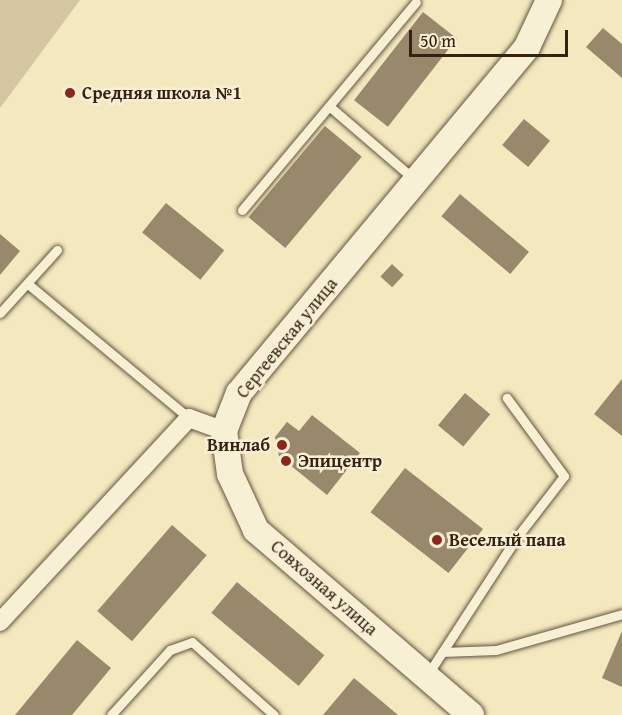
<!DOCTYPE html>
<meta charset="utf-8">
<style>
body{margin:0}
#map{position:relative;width:622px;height:715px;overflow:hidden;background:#f3e8be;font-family:"Gentium Book Plus",serif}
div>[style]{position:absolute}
.green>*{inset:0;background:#d3c6a1}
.building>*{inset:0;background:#98896c;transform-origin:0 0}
.roads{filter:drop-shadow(0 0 2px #64543e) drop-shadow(0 0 2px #64543e)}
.service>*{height:9px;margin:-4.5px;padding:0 4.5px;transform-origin:4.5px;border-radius:4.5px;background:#f7f0d5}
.minor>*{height:18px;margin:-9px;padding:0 9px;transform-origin:9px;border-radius:9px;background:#f7f0d5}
.secondary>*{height:26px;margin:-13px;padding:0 13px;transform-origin:13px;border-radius:13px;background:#f7f0d5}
.dots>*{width:16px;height:16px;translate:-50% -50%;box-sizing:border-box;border:3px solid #f7f0d5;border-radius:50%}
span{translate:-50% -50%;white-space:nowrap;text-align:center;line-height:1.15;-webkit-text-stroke:5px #f7f0d5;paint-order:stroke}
.poi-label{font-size:18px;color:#352213;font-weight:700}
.left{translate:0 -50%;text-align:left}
.right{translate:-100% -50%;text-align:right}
.street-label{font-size:18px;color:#352213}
.scale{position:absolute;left:409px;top:30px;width:159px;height:27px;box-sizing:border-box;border:3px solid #352213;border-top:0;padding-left:8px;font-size:18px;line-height:21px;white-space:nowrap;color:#352213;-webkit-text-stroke:4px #f7f0d5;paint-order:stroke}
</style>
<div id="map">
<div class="green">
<div style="clip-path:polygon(0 0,80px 0,0 108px)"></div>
</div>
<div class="building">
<div style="left:423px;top:12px;width:43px;height:112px;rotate:38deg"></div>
<div style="clip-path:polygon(603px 28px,622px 44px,622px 78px,586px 47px)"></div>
<div style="left:524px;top:119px;width:34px;height:34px;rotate:40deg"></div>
<div style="left:325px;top:126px;width:48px;height:119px;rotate:40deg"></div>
<div style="left:460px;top:194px;width:90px;height:29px;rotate:40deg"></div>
<div style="left:166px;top:203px;width:75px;height:38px;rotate:39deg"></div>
<div style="clip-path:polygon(0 234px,20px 251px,0 275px)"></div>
<div style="left:392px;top:264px;width:16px;height:17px;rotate:43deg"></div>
<div style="clip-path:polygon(622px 379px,622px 436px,594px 414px)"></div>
<div style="left:465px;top:393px;width:33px;height:42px;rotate:40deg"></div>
<div style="clip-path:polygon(312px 415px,360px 453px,327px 495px,279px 456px,275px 437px,287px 422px,299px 431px)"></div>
<div style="left:405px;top:468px;width:99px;height:56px;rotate:38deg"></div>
<div style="left:172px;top:525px;width:46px;height:114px;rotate:41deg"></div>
<div style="left:237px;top:582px;width:114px;height:40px;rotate:40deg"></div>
<div style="clip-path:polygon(622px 631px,622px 687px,602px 678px)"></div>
<div style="clip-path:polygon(77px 640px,111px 668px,72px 715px,15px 715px)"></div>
<div style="clip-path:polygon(354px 678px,398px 715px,323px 715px)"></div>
</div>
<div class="roads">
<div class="service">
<div style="left:329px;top:106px;width:112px;rotate:40.7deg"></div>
<div style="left:242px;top:210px;width:271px;rotate:-50.1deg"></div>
<div style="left:28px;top:284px;width:209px;rotate:39.8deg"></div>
<div style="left:0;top:313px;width:85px;rotate:-47.9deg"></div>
<div style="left:442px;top:652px;width:54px;rotate:-2.1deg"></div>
<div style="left:496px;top:650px;width:131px;rotate:-15.9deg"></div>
<div style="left:428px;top:674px;width:163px;rotate:-57deg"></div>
<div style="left:517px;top:537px;width:77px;rotate:-52.4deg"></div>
<div style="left:564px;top:476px;width:97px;rotate:-126.2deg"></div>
<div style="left:111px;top:715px;width:88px;rotate:-47.8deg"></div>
<div style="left:170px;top:650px;width:23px;rotate:-20deg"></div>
<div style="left:192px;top:642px;width:110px;rotate:41.7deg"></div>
</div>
<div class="minor">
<div style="left:0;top:622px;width:278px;rotate:-47.2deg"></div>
<div style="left:189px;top:418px;width:37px;rotate:20deg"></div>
</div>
<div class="secondary">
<div style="left:471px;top:715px;width:284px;rotate:-139.3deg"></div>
<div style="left:256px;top:530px;width:62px;rotate:-114.9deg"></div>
<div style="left:230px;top:474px;width:43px;rotate:-97.9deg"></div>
<div style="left:224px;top:431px;width:41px;rotate:-68.5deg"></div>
<div style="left:239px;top:393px;width:450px;rotate:-50.2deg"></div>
<div style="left:527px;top:47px;width:52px;rotate:-64.9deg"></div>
</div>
</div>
<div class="dots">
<div style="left:70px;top:93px;background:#8f2418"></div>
<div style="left:282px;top:445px;background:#8f2418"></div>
<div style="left:286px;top:461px;background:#8f2418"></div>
<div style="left:437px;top:540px;background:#8f2418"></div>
</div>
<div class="poi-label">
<span class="left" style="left:82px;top:93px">Средняя школа №1</span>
<span class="right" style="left:270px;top:445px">Винлаб</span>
<span class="left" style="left:298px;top:461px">Эпицентр</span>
<span class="left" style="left:449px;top:540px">Веселый папа</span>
</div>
<div class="street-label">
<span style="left:287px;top:338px;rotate:-51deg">Сергеевская улица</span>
<span style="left:324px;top:588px;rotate:41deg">Совхозная улица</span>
</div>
<div class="scale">50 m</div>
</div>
